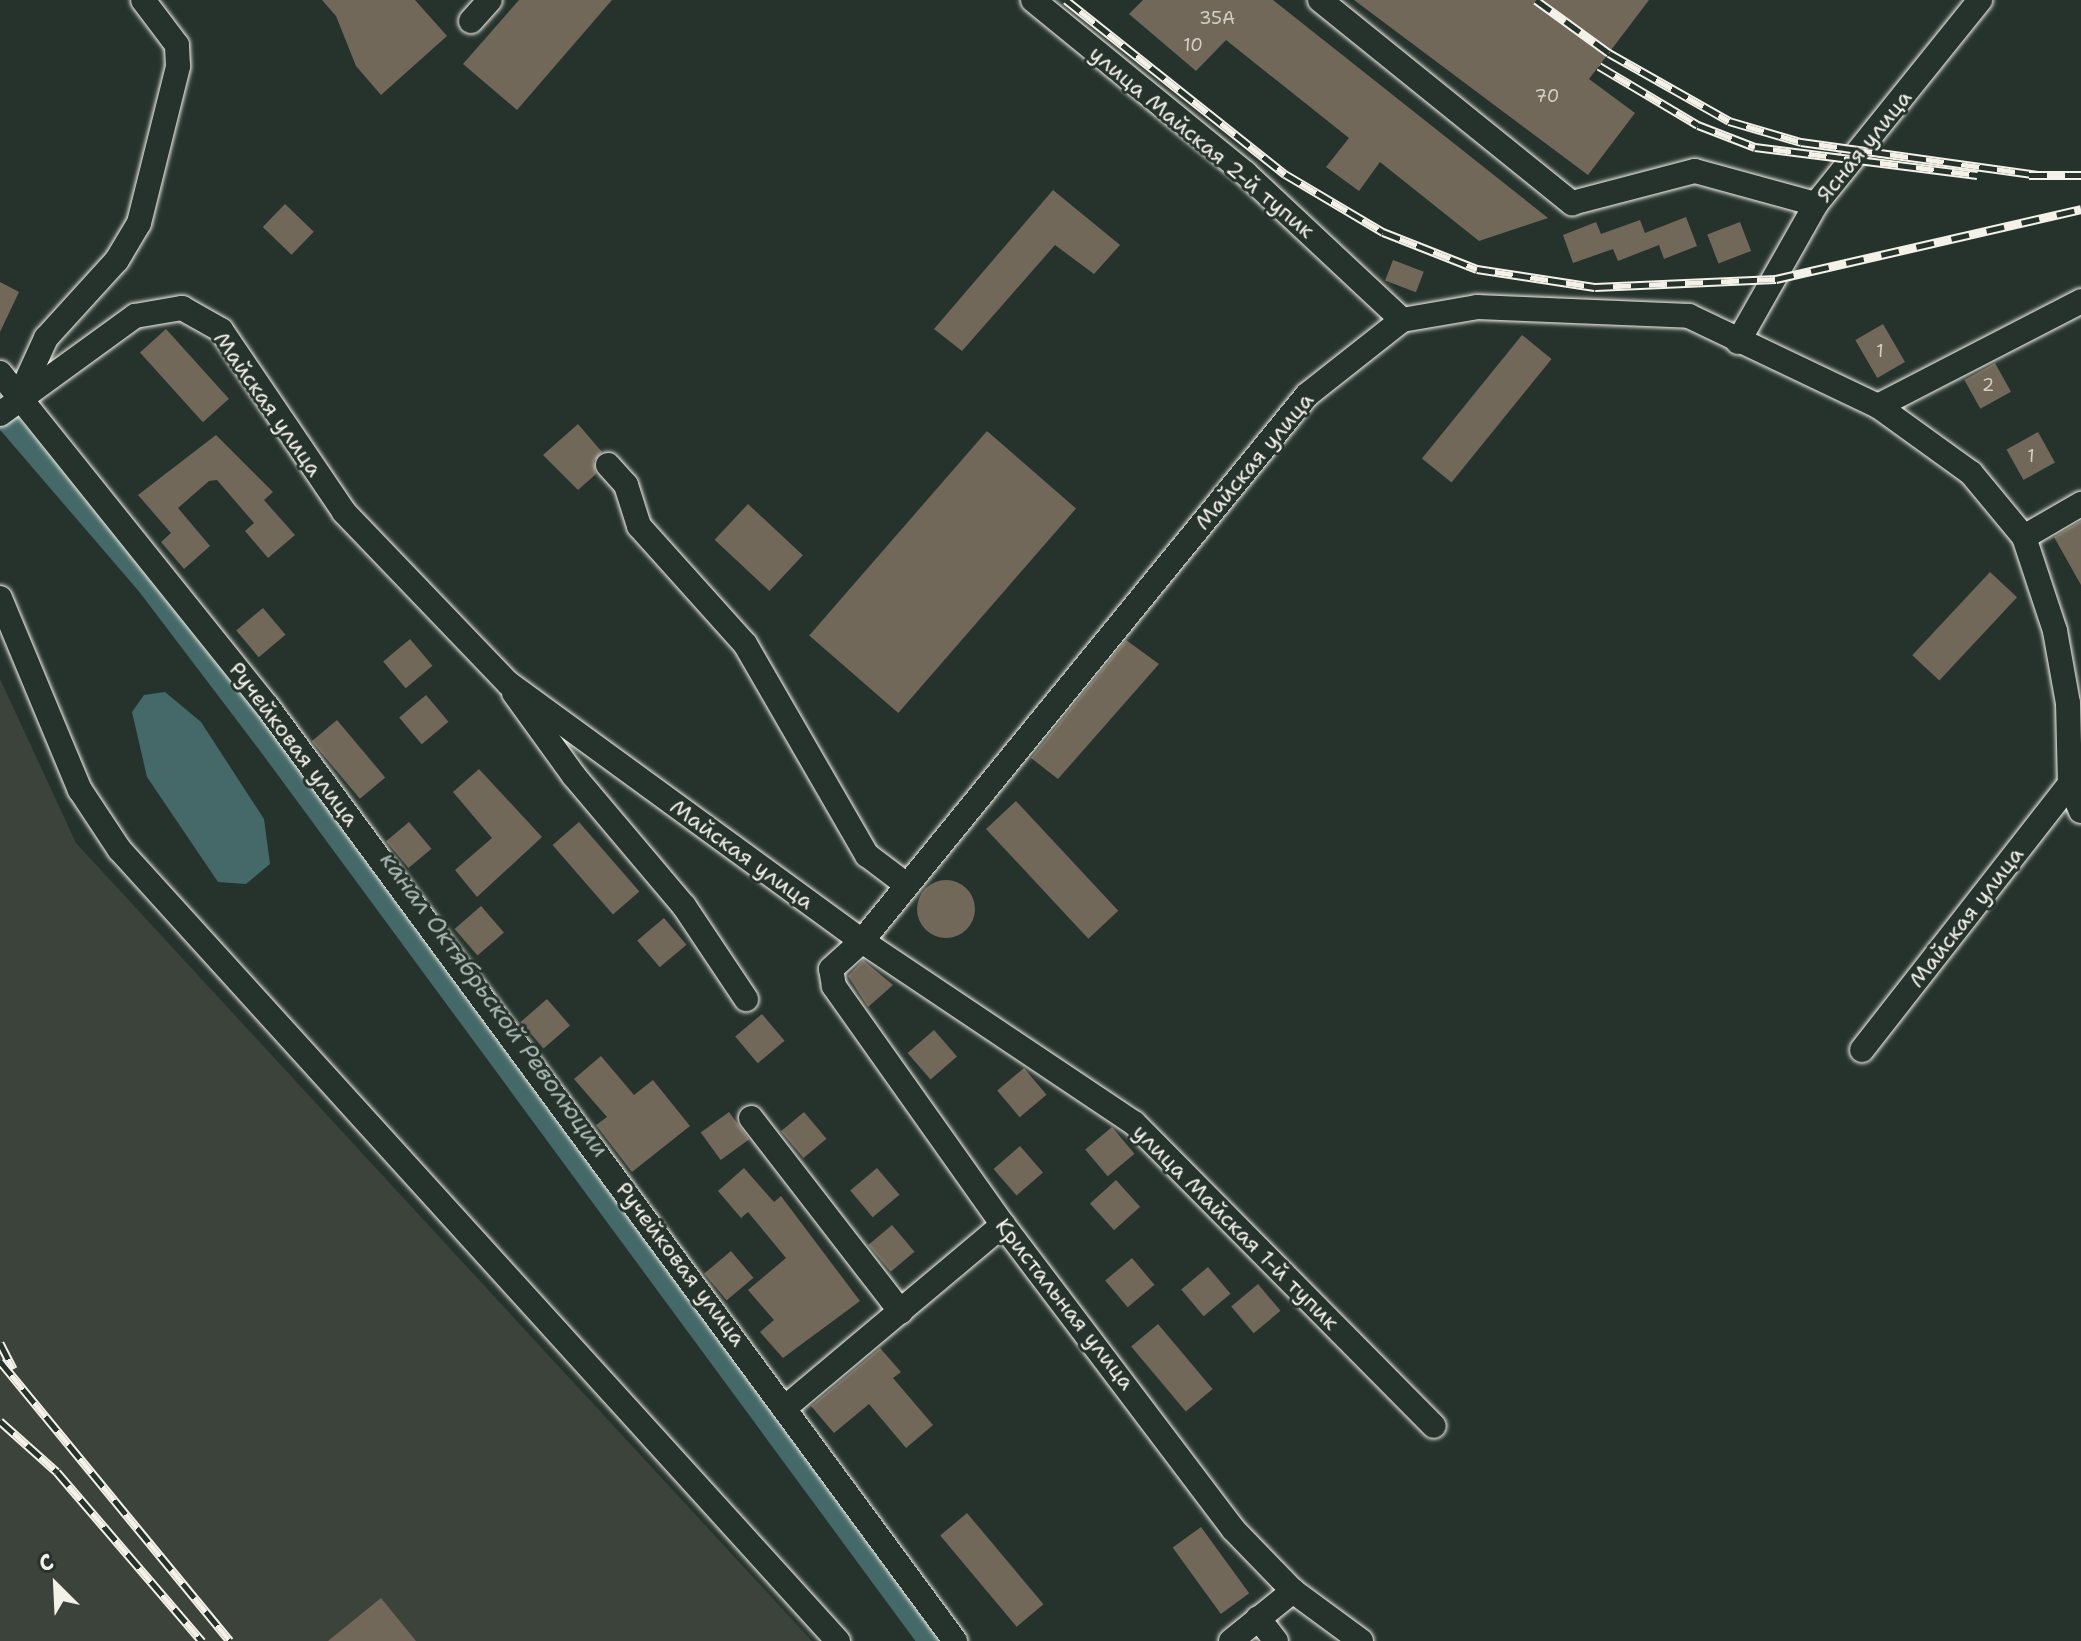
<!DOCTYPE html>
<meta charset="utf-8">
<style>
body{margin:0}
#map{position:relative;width:2081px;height:1641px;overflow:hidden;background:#26332d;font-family:"Shantell Sans",sans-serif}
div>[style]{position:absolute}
.built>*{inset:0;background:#3c433a}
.water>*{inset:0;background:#446968}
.canal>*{height:22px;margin:-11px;padding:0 11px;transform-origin:11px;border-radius:11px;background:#446968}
.building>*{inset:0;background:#716859;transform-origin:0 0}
.round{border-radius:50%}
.roads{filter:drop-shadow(0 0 2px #f4f1e8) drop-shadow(0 0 2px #f4f1e8)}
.minor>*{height:24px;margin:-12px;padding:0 12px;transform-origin:12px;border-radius:12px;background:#26332d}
.rail>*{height:9px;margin-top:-4.5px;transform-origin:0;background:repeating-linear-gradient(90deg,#26332d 0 18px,#f4f1e8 0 36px);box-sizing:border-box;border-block:2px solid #f4f1e8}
span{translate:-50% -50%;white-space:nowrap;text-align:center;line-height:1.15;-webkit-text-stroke:6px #26332d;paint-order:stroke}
.number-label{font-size:18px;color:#d3cfc4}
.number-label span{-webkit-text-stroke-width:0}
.street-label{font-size:22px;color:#f4f1e8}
.water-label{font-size:24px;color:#aebbb5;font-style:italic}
.north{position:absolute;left:16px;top:1545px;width:80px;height:80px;-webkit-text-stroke:6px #26332d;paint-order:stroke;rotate:336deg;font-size:22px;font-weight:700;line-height:32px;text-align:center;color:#f4f1e8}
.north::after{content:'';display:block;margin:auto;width:28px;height:36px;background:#f4f1e8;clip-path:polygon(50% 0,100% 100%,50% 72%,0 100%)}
</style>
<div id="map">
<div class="built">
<div style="clip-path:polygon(0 679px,76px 843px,812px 1641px,0 1641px)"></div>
</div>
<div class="water">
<div style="clip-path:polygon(165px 692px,201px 722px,264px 819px,270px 864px,246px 884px,218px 882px,147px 777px,132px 712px,144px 695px)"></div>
</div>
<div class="canal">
<div style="left:0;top:413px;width:227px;rotate:49.3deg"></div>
<div style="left:148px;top:585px;width:193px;rotate:52.8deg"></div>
<div style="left:265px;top:739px;width:1120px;rotate:53.64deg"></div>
</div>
<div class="building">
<div style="clip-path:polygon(322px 0,415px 0,447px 36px,381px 95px,356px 66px,336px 16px)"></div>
<div style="clip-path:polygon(519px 0,612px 0,517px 110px,463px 64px)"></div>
<div style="clip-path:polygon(1143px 0,1273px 0,1548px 218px,1479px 241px,1380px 162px,1359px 191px,1326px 167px,1349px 138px,1226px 40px,1196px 71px,1129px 14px)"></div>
<div style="clip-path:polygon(1354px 0,1649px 0,1589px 79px,1635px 113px,1588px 175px)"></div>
<div style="clip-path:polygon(1053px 190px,1120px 245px,1094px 274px,1055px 245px,962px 351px,934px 329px)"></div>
<div style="left:285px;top:204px;width:40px;height:32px;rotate:44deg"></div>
<div style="clip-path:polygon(1686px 217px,1697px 246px,1664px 259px,1659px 245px,1618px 261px,1613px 249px,1573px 263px,1563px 235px,1596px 222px,1601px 234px,1640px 220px,1645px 233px)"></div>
<div style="left:1740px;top:222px;width:31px;height:35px;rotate:69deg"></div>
<div style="left:1393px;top:260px;width:33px;height:22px;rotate:21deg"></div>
<div style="clip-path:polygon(0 282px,19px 292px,0 332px)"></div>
<div style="left:1883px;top:324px;width:44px;height:32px;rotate:60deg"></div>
<div style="left:166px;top:329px;width:94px;height:35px;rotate:48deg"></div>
<div style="left:1522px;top:335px;width:38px;height:159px;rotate:39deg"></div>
<div style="left:1995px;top:363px;width:33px;height:35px;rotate:61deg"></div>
<div style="clip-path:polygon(578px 424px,602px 452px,594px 461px,596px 474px,578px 490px,543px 455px)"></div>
<div style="left:987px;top:431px;width:118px;height:271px;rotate:41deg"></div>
<div style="left:2038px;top:432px;width:35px;height:36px;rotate:61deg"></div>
<div style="clip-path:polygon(216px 435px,273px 492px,264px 500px,295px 535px,268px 558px,245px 531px,254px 523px,217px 480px,209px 481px,178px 508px,210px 546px,184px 569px,161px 542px,171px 533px,138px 495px)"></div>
<div style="left:748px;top:504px;width:75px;height:49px;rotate:43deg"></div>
<div style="clip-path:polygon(2081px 521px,2081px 585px,2054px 537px)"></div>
<div style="left:1990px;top:572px;width:37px;height:114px;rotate:43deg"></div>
<div style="left:263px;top:608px;width:35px;height:35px;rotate:50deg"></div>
<div style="left:410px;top:639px;width:35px;height:35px;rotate:50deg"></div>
<div style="clip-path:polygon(1126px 640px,1159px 664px,1058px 779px,1031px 758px)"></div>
<div style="left:426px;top:695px;width:35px;height:35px;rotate:50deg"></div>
<div style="left:337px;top:720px;width:75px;height:33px;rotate:50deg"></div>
<div style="clip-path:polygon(479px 769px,542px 837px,477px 897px,455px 870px,492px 838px,453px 792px)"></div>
<div style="left:1016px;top:801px;width:150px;height:41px;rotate:47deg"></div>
<div style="left:409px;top:822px;width:35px;height:30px;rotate:50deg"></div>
<div style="left:579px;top:822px;width:92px;height:35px;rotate:49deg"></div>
<div class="round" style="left:917px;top:880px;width:58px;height:58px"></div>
<div style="left:481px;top:906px;width:35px;height:35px;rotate:49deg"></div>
<div style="left:664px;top:918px;width:35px;height:35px;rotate:50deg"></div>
<div style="clip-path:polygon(863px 960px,893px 985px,868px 1007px,848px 976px)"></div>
<div style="left:547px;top:999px;width:35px;height:35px;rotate:49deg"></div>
<div style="left:762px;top:1014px;width:35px;height:35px;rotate:50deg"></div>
<div style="left:934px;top:1030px;width:35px;height:35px;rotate:49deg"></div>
<div style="clip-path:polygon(601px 1056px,634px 1095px,653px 1080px,690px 1126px,632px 1172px,596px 1125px,607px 1117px,574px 1079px)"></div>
<div style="left:1024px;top:1068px;width:35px;height:35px;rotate:50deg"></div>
<div style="left:729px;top:1112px;width:34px;height:35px;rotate:54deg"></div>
<div style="left:804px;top:1112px;width:35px;height:30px;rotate:50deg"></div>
<div style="left:1112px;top:1127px;width:35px;height:35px;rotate:50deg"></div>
<div style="left:1020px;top:1146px;width:35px;height:35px;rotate:49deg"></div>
<div style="clip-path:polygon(744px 1168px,774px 1202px,781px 1196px,860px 1301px,783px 1358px,760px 1332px,774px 1320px,748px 1290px,786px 1258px,748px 1212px,741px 1218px,718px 1191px)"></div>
<div style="left:877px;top:1168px;width:35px;height:35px;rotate:50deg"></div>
<div style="left:1116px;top:1180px;width:36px;height:35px;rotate:48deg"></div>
<div style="left:892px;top:1225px;width:35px;height:31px;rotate:50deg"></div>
<div style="left:731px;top:1251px;width:35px;height:35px;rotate:50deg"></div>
<div style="left:1132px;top:1258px;width:35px;height:35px;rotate:50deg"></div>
<div style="left:1208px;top:1267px;width:35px;height:35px;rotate:50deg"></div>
<div style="left:1258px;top:1284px;width:35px;height:35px;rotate:50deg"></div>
<div style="left:1158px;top:1324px;width:85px;height:35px;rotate:50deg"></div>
<div style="clip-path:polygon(880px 1348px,901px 1372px,893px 1378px,933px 1425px,906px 1448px,869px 1404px,834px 1433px,811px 1406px)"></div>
<div style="left:967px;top:1513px;width:119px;height:35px;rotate:50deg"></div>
<div style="left:1201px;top:1527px;width:82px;height:35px;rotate:54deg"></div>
<div style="clip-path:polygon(381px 1598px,416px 1641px,328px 1641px)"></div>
</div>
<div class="roads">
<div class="minor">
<div style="left:1033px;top:0;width:274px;rotate:39.2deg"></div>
<div style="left:1245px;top:173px;width:215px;rotate:43.1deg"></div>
<div style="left:1320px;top:0;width:324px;rotate:38.9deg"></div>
<div style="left:1572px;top:203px;width:127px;rotate:-14.6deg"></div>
<div style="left:1695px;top:171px;width:125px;rotate:15.3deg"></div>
<div style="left:471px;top:21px;width:28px;rotate:-48deg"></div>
<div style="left:1738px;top:342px;width:159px;rotate:-60.5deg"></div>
<div style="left:1816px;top:204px;width:262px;rotate:-51.2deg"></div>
<div style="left:0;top:373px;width:427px;rotate:51.3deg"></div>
<div style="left:267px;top:706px;width:1161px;rotate:53.65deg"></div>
<div style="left:20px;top:395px;width:63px;rotate:-65.5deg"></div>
<div style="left:46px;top:338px;width:105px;rotate:-47.7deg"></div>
<div style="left:117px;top:260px;width:43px;rotate:-59.3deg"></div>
<div style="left:139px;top:223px;width:162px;rotate:-76deg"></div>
<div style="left:178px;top:66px;width:21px;rotate:-93deg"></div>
<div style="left:177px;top:45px;width:56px;rotate:-127.1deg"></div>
<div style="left:1878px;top:406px;width:229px;rotate:-27.3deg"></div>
<div style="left:0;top:414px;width:167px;rotate:-36deg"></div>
<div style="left:135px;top:316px;width:48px;rotate:-9.7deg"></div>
<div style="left:182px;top:308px;width:45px;rotate:29.4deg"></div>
<div style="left:221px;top:330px;width:220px;rotate:55.9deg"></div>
<div style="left:344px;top:512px;width:237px;rotate:46.2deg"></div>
<div style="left:508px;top:683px;width:438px;rotate:36.1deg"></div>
<div style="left:862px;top:941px;width:704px;rotate:-50.82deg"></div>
<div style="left:1307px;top:395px;width:121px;rotate:-38.3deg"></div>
<div style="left:1402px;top:320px;width:76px;rotate:-9.8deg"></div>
<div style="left:1477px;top:307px;width:212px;rotate:2.4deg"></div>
<div style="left:1689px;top:316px;width:209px;rotate:25.5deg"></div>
<div style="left:1878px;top:406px;width:115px;rotate:35.8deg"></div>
<div style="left:1971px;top:473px;width:83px;rotate:50.4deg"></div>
<div style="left:2024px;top:537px;width:99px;rotate:71.7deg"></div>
<div style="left:2055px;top:631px;width:73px;rotate:79.8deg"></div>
<div style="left:2068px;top:703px;width:81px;rotate:88.6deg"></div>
<div style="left:2070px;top:784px;width:29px;rotate:68deg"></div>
<div style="left:608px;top:465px;width:27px;rotate:48deg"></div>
<div style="left:626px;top:485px;width:43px;rotate:72.4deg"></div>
<div style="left:639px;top:526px;width:159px;rotate:48.1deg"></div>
<div style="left:745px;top:644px;width:244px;rotate:60deg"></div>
<div style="left:867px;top:855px;width:46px;rotate:37.1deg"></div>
<div style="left:2024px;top:537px;width:66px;rotate:-30.1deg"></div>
<div style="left:0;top:598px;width:208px;rotate:67.4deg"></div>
<div style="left:80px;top:790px;width:71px;rotate:56.5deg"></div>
<div style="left:119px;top:849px;width:1070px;rotate:47.77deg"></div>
<div style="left:514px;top:693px;width:102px;rotate:54.1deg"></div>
<div style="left:574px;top:776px;width:170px;rotate:49.8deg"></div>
<div style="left:684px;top:906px;width:112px;rotate:56.3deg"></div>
<div style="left:1862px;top:1050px;width:338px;rotate:-52deg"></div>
<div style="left:751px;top:1118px;width:245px;rotate:52.3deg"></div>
<div style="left:787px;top:1406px;width:282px;rotate:-40deg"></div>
<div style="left:1258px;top:1618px;width:29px;rotate:52deg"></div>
<div style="left:1231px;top:1641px;width:80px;rotate:-38.9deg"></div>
<div style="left:1361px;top:1641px;width:84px;rotate:-143.7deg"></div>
<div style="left:1293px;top:1591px;width:86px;rotate:-134.1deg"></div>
<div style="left:1233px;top:1529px;width:381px;rotate:-127.1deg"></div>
<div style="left:1003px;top:1225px;width:293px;rotate:-125.3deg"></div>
<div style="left:834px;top:986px;width:17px;rotate:-100deg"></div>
<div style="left:831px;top:969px;width:42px;rotate:-42.1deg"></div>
<div style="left:862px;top:941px;width:327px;rotate:33.8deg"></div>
<div style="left:1134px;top:1123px;width:426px;rotate:45.3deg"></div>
</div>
</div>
<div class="rail">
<div style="left:1066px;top:0;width:280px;rotate:38.5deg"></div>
<div style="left:1285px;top:174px;width:114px;rotate:30.6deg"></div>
<div style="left:1383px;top:232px;width:101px;rotate:21.5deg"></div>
<div style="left:1477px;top:269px;width:119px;rotate:8.7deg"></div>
<div style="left:1595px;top:287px;width:181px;rotate:-2.5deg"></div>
<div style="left:1776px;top:279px;width:313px;rotate:-12.9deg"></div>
<div style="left:1536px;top:0;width:90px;rotate:36deg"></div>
<div style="left:1609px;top:53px;width:138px;rotate:29.5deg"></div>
<div style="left:1729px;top:121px;width:75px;rotate:16.3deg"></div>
<div style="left:1801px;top:142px;width:241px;rotate:7.9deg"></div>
<div style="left:1599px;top:66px;width:115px;rotate:30.8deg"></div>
<div style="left:1698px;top:125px;width:61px;rotate:21.1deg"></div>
<div style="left:1755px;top:147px;width:224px;rotate:7.2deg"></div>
<div style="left:2029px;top:175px;width:52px"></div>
<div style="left:0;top:1343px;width:29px;rotate:63deg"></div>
<div style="left:0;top:1361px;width:362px;rotate:50.6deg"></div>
<div style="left:0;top:1421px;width:76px;rotate:41.8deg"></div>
<div style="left:57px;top:1472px;width:223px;rotate:49.4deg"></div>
</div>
<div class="number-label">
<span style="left:1217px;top:18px">35А</span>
<span style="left:1193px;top:45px">10</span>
<span style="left:1547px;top:96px">70</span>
<span style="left:1880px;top:351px">1</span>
<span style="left:1988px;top:385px">2</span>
<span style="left:2031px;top:456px">1</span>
</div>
<div class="street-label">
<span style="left:1202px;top:142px;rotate:40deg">улица Майская 2-й тупик</span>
<span style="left:1864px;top:146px;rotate:-51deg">Ясная улица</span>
<span style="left:268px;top:404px;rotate:55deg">Майская улица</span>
<span style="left:1254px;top:461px;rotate:-50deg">Майская улица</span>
<span style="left:294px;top:744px;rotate:53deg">Ручейковая улица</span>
<span style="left:742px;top:854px;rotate:36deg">Майская улица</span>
<span style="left:1966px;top:917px;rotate:-52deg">Майская улица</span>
<span style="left:1236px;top:1227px;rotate:45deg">улица Майская 1-й тупик</span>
<span style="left:681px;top:1264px;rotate:53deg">Ручейковая улица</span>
<span style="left:1065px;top:1304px;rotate:52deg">Кристальная улица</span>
</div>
<div class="water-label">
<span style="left:494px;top:1005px;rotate:54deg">канал Октябрьской Революции</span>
</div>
<div class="north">С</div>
</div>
